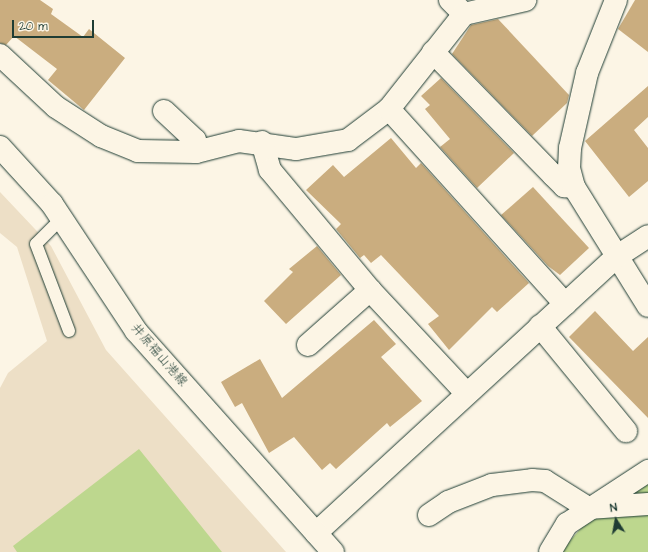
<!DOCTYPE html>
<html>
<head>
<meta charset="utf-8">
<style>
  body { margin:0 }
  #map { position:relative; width:648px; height:552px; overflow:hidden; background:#fcf5e5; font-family:"Architects Daughter","Klee One",sans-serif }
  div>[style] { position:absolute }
  .built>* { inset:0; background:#eddfc6 }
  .green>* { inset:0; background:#bdd78e }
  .building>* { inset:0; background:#caad7f }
  .roads { filter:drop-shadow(0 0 1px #1f3d34) drop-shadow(0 0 1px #1f3d34) }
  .lane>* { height:12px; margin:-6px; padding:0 6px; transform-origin:6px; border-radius:6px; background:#fcf5e5 }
  .street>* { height:22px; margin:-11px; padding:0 11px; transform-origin:11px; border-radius:11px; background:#fcf5e5 }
  .primary>* { height:22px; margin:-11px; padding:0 11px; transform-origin:11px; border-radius:11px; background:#fcf5e5 }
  span { translate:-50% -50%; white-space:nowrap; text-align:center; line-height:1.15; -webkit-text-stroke:4px #fcf5e5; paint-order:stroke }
  .street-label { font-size:13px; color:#1f3d34 }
  .north { position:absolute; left:596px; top:500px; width:40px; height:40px; -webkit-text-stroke:3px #fcf5e5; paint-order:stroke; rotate:349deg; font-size:11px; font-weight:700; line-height:16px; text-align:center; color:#1f3d34 }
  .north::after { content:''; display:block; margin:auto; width:14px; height:18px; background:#1f3d34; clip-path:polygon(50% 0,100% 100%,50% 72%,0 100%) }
  .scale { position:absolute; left:12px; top:20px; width:82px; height:18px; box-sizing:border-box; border:2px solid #1f3d34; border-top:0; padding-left:5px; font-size:12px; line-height:14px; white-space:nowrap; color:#1f3d34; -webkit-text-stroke:3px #fcf5e5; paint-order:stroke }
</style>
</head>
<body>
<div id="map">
  <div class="built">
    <div style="clip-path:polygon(0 192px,51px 246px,106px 350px,286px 552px,0 552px,0 388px,8px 373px,47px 341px,17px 247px,0 233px)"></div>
  </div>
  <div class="green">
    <div style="clip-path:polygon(139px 449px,222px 552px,17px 552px,13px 546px)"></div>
    <div style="clip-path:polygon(648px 484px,648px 552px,560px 552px,582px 527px)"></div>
  </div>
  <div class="building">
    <div style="clip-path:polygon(0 0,40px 0,53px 9px,51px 14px,83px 37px,89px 29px,125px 58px,84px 110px,48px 80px,57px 69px,14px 36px,6px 45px,0 43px)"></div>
    <div style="clip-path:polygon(635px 0,648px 0,648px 52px,618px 29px)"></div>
    <div style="clip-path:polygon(498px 19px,569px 95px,567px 103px,532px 136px,452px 54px,471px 25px)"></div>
    <div style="clip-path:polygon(441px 78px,514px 153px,477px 188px,440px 147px,450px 139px,425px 109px,430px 105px,421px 96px)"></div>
    <div style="clip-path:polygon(648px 86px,648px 117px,634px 130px,648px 148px,648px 181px,629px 197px,585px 141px)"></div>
    <div style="clip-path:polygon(391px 138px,416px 168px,421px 163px,529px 283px,497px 312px,492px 307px,449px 350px,428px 324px,439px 316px,381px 255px,371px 263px,364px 255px,360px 258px,336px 229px,341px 224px,306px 190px,333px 165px,344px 177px)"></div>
    <div style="clip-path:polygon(533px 187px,589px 248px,560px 275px,548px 266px,501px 215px)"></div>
    <div style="clip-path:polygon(317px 246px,341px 275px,286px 324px,264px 301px,293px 272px,289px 269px)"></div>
    <div style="clip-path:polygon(595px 311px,633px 351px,648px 337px,648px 418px,569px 337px)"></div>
    <div style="clip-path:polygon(374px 320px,396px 344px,381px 357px,422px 401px,390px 427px,387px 423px,336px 469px,330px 463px,322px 470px,294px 437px,269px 453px,242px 403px,235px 407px,221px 382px,260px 359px,282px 398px)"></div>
  </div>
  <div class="roads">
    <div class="lane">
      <div style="left:61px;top:219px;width:35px;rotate:135deg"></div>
      <div style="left:36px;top:244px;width:93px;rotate:69.2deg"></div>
    </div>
    <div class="street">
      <div style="left:450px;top:0;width:20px;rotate:45deg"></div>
      <div style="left:433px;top:52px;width:172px;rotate:45.7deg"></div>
      <div style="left:553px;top:175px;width:16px;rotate:45deg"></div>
      <div style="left:564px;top:186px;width:10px;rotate:6deg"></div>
      <div style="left:574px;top:187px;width:140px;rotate:58.1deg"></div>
      <div style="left:0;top:55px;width:76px;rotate:42.9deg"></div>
      <div style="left:56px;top:107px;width:54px;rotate:32.8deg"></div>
      <div style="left:101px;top:136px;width:40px;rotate:22deg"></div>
      <div style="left:138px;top:151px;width:58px;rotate:1deg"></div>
      <div style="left:196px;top:152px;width:44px;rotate:-14.3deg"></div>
      <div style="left:239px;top:141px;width:58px;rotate:8deg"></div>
      <div style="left:296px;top:149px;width:53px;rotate:-9.8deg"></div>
      <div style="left:348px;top:140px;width:51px;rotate:-37.1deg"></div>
      <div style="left:389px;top:109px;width:121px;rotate:-51.7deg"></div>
      <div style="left:464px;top:14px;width:63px;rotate:-12.9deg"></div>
      <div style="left:389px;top:109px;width:263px;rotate:47.9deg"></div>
      <div style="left:164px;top:111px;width:42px;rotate:43.1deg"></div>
      <div style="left:195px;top:140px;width:12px;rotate:85deg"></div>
      <div style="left:262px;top:142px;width:29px;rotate:74deg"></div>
      <div style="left:270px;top:170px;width:156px;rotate:50.2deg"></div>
      <div style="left:370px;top:290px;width:141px;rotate:47deg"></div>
      <div style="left:574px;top:187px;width:20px;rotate:-105deg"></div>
      <div style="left:569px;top:168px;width:20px;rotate:-87deg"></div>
      <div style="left:570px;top:148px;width:77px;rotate:-77.2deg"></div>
      <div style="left:587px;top:73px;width:79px;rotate:-68.3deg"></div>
      <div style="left:540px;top:326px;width:136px;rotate:50.7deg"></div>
      <div style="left:308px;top:345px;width:83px;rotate:-41.6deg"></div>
      <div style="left:429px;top:515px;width:23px;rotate:-34deg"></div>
      <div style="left:448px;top:502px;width:47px;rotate:-21.1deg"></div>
      <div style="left:492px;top:485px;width:40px;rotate:-7.1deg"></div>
      <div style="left:532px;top:480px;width:13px;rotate:4deg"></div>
      <div style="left:545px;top:481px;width:51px;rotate:32.1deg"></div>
      <div style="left:588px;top:508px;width:60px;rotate:-3.8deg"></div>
      <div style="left:316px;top:533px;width:408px;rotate:-42.6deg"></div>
      <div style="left:616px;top:257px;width:38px;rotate:-33deg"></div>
      <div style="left:550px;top:552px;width:33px;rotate:-59deg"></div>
      <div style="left:567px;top:524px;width:97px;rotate:-33.2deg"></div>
    </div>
    <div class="primary">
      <div style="left:0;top:147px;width:77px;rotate:47.6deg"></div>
      <div style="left:52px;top:204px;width:152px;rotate:56.5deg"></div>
      <div style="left:136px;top:331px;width:296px;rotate:48.3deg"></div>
    </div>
  </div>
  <div class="street-label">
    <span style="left:159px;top:355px;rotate:49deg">井原福山港線</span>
  </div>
  <div class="north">N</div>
  <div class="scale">20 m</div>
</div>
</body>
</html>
